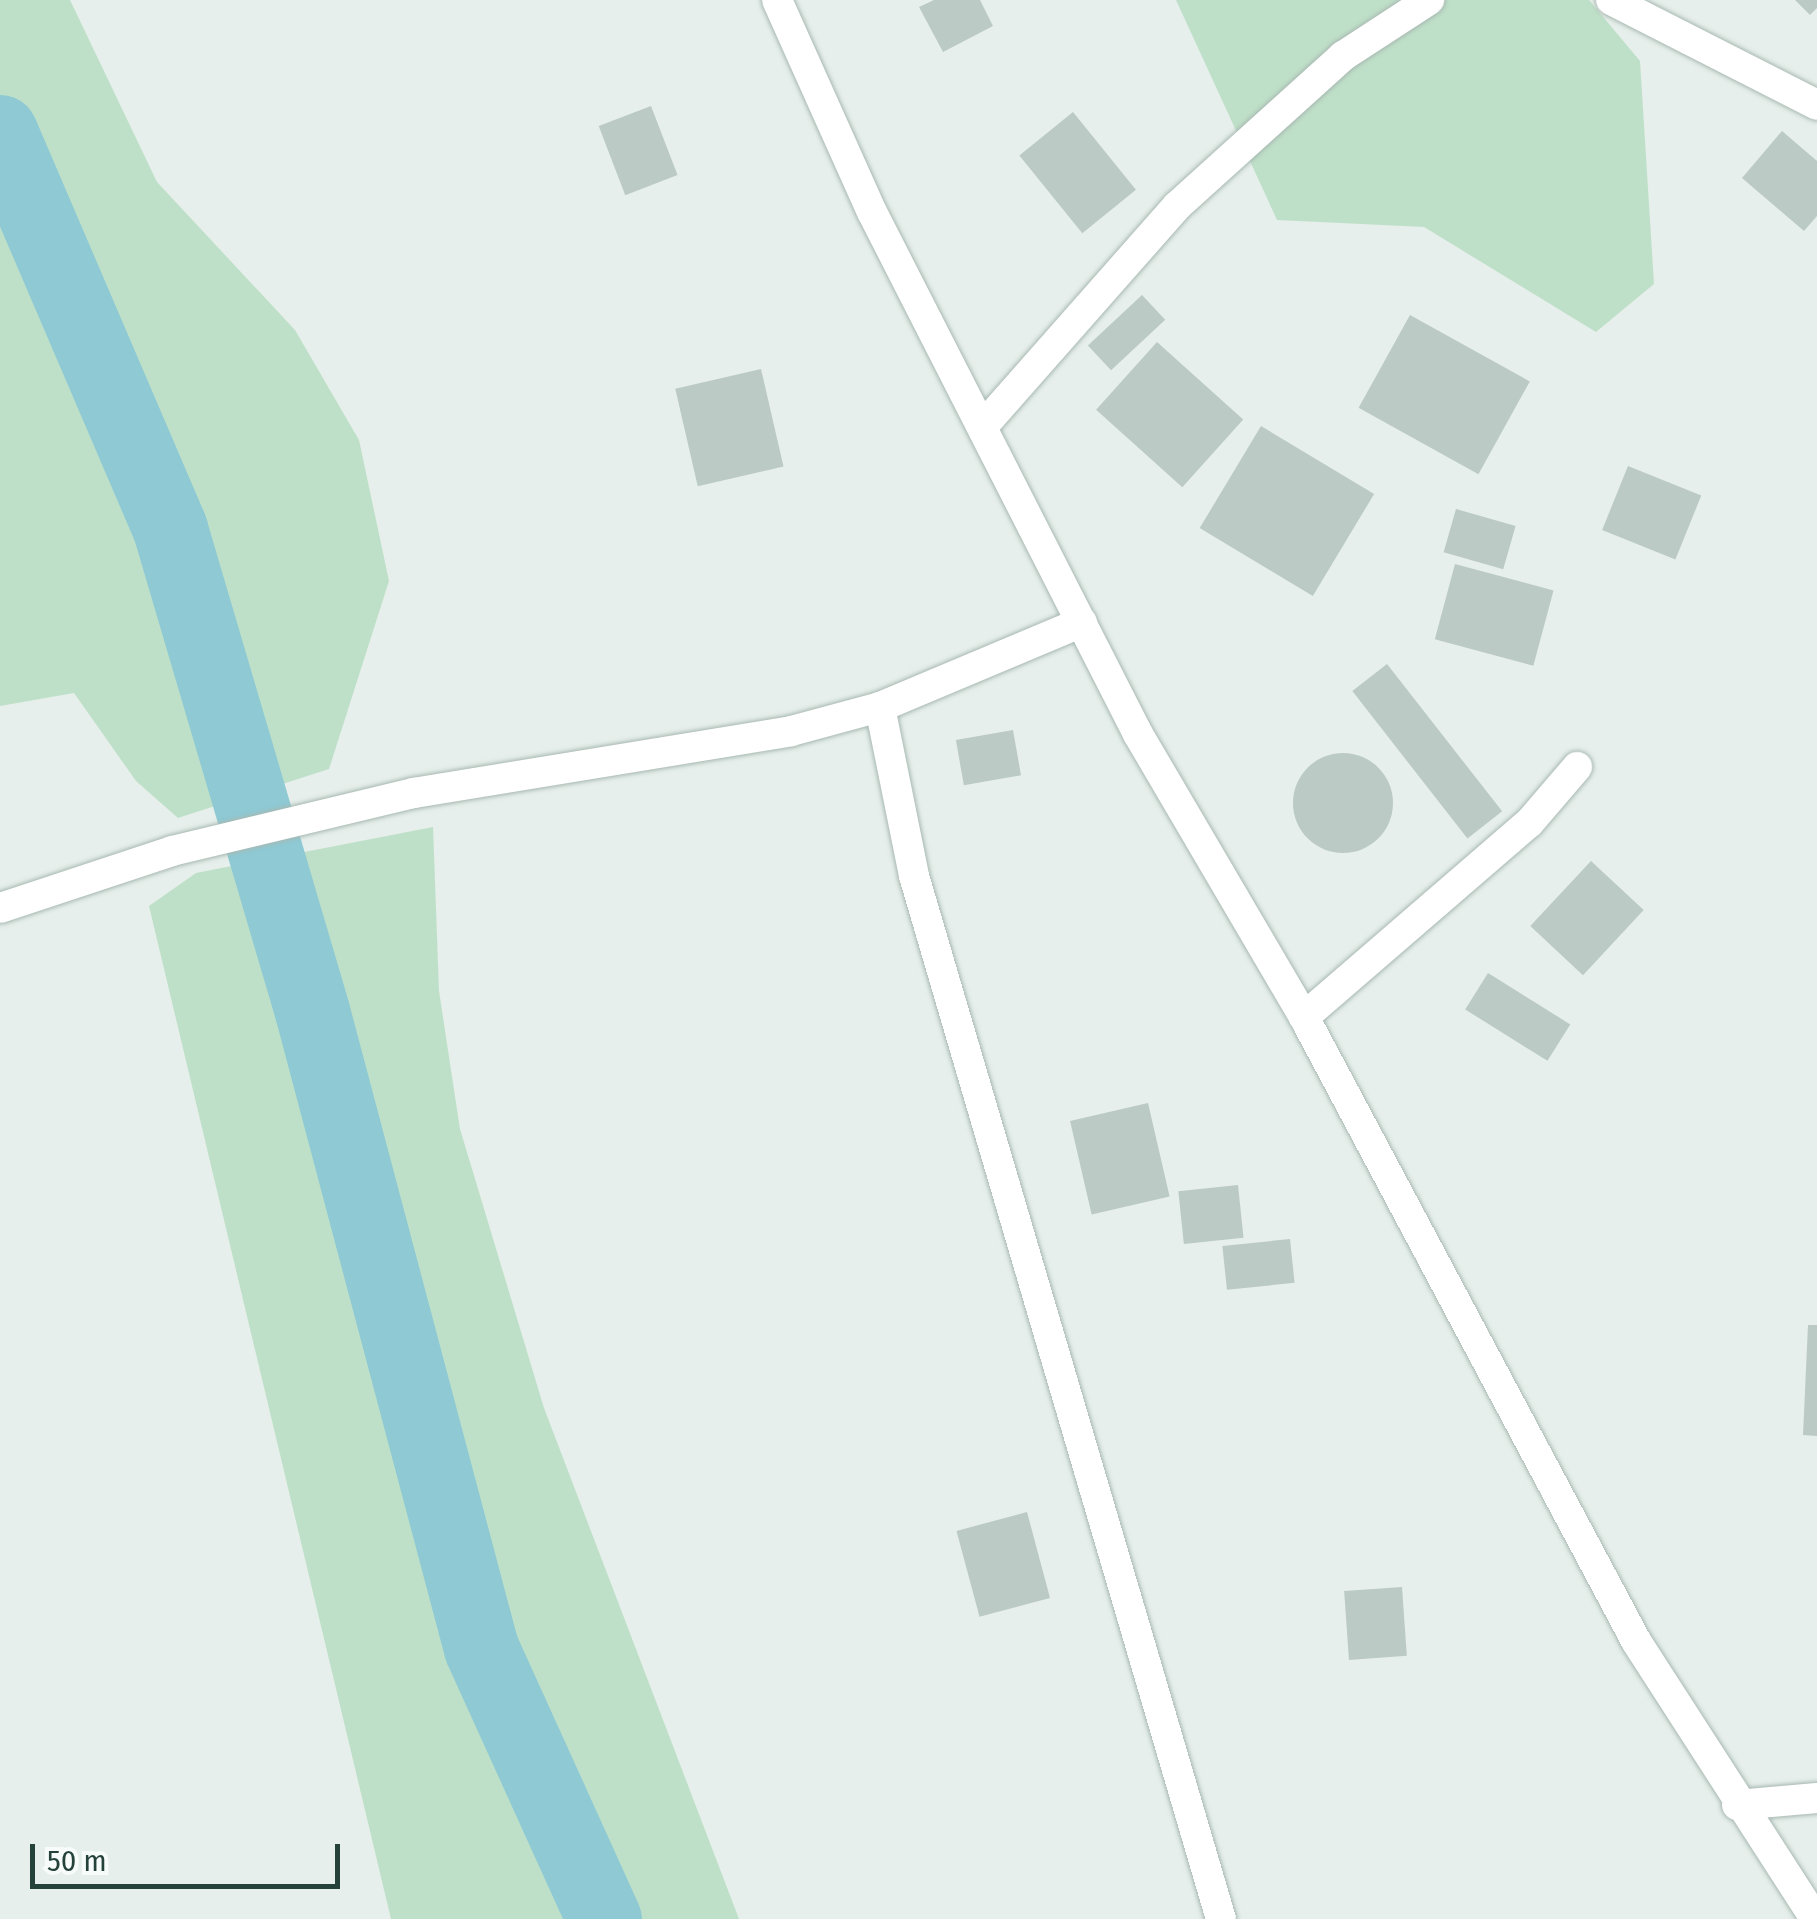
<!DOCTYPE html>
<html>
<head>
<meta charset="utf-8">
<style>
  body { margin:0 }
  #map { position:relative; width:1817px; height:1919px; overflow:hidden; background:#e6efeb; font-family:"Fira Sans Condensed",sans-serif }
  div>[style] { position:absolute }
  .green>* { inset:0; background:#bfe0c8 }
  .river>* { height:75px; margin:-37.5px; padding:0 37.5px; transform-origin:37.5px; border-radius:37.5px; background:#8ec9d4 }
  .building>* { inset:0; background:#bbcac4; transform-origin:0 0 }
  .round { border-radius:50% }
  .roads { filter:drop-shadow(0 0 2px #a8b8b2) drop-shadow(0 0 2px #a8b8b2) }
  .minor>* { height:30px; margin:-15px; padding:0 15px; transform-origin:15px; border-radius:15px; background:#fff }
  span { translate:-50% -50%; white-space:nowrap; text-align:center; line-height:1.15; -webkit-text-stroke:8px #f7fbf9; paint-order:stroke }
  .scale { position:absolute; left:30px; top:1844px; width:310px; height:45px; box-sizing:border-box; border:5px solid #24423a; border-top:0; padding-left:12px; font-size:30px; line-height:35px; white-space:nowrap; color:#24423a; -webkit-text-stroke:8px #f7fbf9; paint-order:stroke }
</style>
</head>
<body>
<div id="map">
  <div class="green">
    <div style="clip-path:polygon(0 0,70px 0,157px 182px,295px 330px,359px 440px,389px 581px,329px 769px,178px 818px,136px 781px,74px 693px,0 706px)"></div>
    <div style="clip-path:polygon(1176px 0,1589px 0,1640px 61px,1654px 284px,1596px 332px,1424px 227px,1277px 220px)"></div>
    <div style="clip-path:polygon(433px 827px,439px 991px,460px 1129px,544px 1408px,739px 1919px,391px 1919px,149px 906px,196px 873px)"></div>
  </div>
  <div class="river">
    <div style="left:0;top:132px;width:432px;rotate:66.8deg"></div>
    <div style="left:170px;top:529px;width:502px;rotate:73.58deg"></div>
    <div style="left:312px;top:1011px;width:659px;rotate:75.14deg"></div>
    <div style="left:481px;top:1648px;width:298px;rotate:65.6deg"></div>
  </div>
  <div class="building">
    <div style="clip-path:polygon(934px 0,980px 0,993px 26px,943px 52px,919px 7px)"></div>
    <div style="clip-path:polygon(1795px 0,1817px 0,1817px 8px,1810px 15px)"></div>
    <div style="left:651px;top:106px;width:74px;height:56px;rotate:69deg"></div>
    <div style="left:1073px;top:112px;width:100px;height:69px;rotate:51deg"></div>
    <div style="clip-path:polygon(1782px 131px,1817px 161px,1817px 216px,1804px 231px,1742px 178px)"></div>
    <div style="left:1142px;top:295px;width:34px;height:74px;rotate:47deg"></div>
    <div style="left:1410px;top:315px;width:137px;height:106px;rotate:29deg"></div>
    <div style="left:1157px;top:342px;width:116px;height:91px;rotate:42deg"></div>
    <div style="left:761px;top:369px;width:100px;height:88px;rotate:77deg"></div>
    <div style="left:1261px;top:426px;width:132px;height:119px;rotate:31deg"></div>
    <div style="left:1628px;top:466px;width:79px;height:69px;rotate:22deg"></div>
    <div style="left:1456px;top:509px;width:62px;height:45px;rotate:16deg"></div>
    <div style="left:1455px;top:564px;width:102px;height:78px;rotate:15deg"></div>
    <div style="left:1387px;top:664px;width:187px;height:44px;rotate:52deg"></div>
    <div style="left:1013px;top:730px;width:46px;height:58px;rotate:80deg"></div>
    <div class="round" style="left:1293px;top:753px;width:100px;height:100px"></div>
    <div style="left:1591px;top:861px;width:72px;height:89px;rotate:43deg"></div>
    <div style="left:1488px;top:973px;width:97px;height:43px;rotate:32deg"></div>
    <div style="left:1148px;top:1103px;width:96px;height:80px;rotate:77deg"></div>
    <div style="left:1238px;top:1185px;width:53px;height:60px;rotate:84deg"></div>
    <div style="left:1290px;top:1239px;width:44px;height:68px;rotate:84deg"></div>
    <div style="clip-path:polygon(1808px 1325px,1817px 1325px,1817px 1436px,1803px 1435px)"></div>
    <div style="left:1027px;top:1512px;width:89px;height:73px;rotate:75deg"></div>
    <div style="left:1402px;top:1587px;width:69px;height:58px;rotate:86deg"></div>
  </div>
  <div class="roads">
    <div class="minor">
      <div style="left:777px;top:0;width:232px;rotate:65.9deg"></div>
      <div style="left:872px;top:212px;width:586px;rotate:63deg"></div>
      <div style="left:1138px;top:734px;width:328px;rotate:59.6deg"></div>
      <div style="left:1304px;top:1017px;width:707px;rotate:61.98deg"></div>
      <div style="left:1636px;top:1641px;width:331px;rotate:57.2deg"></div>
      <div style="left:1611px;top:0;width:231px;rotate:27deg"></div>
      <div style="left:984px;top:425px;width:292px;rotate:-48.6deg"></div>
      <div style="left:1177px;top:206px;width:224px;rotate:-42.1deg"></div>
      <div style="left:1343px;top:56px;width:103px;rotate:-33.1deg"></div>
      <div style="left:880px;top:707px;width:172px;rotate:78.6deg"></div>
      <div style="left:914px;top:876px;width:1087px;rotate:73.6deg"></div>
      <div style="left:0;top:908px;width:181px;rotate:-18.3deg"></div>
      <div style="left:172px;top:851px;width:249px;rotate:-13.5deg"></div>
      <div style="left:414px;top:793px;width:382px;rotate:-9.3deg"></div>
      <div style="left:791px;top:731px;width:92px;rotate:-15.1deg"></div>
      <div style="left:880px;top:707px;width:219px;rotate:-22.8deg"></div>
      <div style="left:1304px;top:1017px;width:297px;rotate:-40.8deg"></div>
      <div style="left:1529px;top:823px;width:74px;rotate:-49.4deg"></div>
      <div style="left:1737px;top:1805px;width:80px;rotate:-5deg"></div>
    </div>
  </div>
  <div class="scale">50 m</div>
</div>
</body>
</html>
